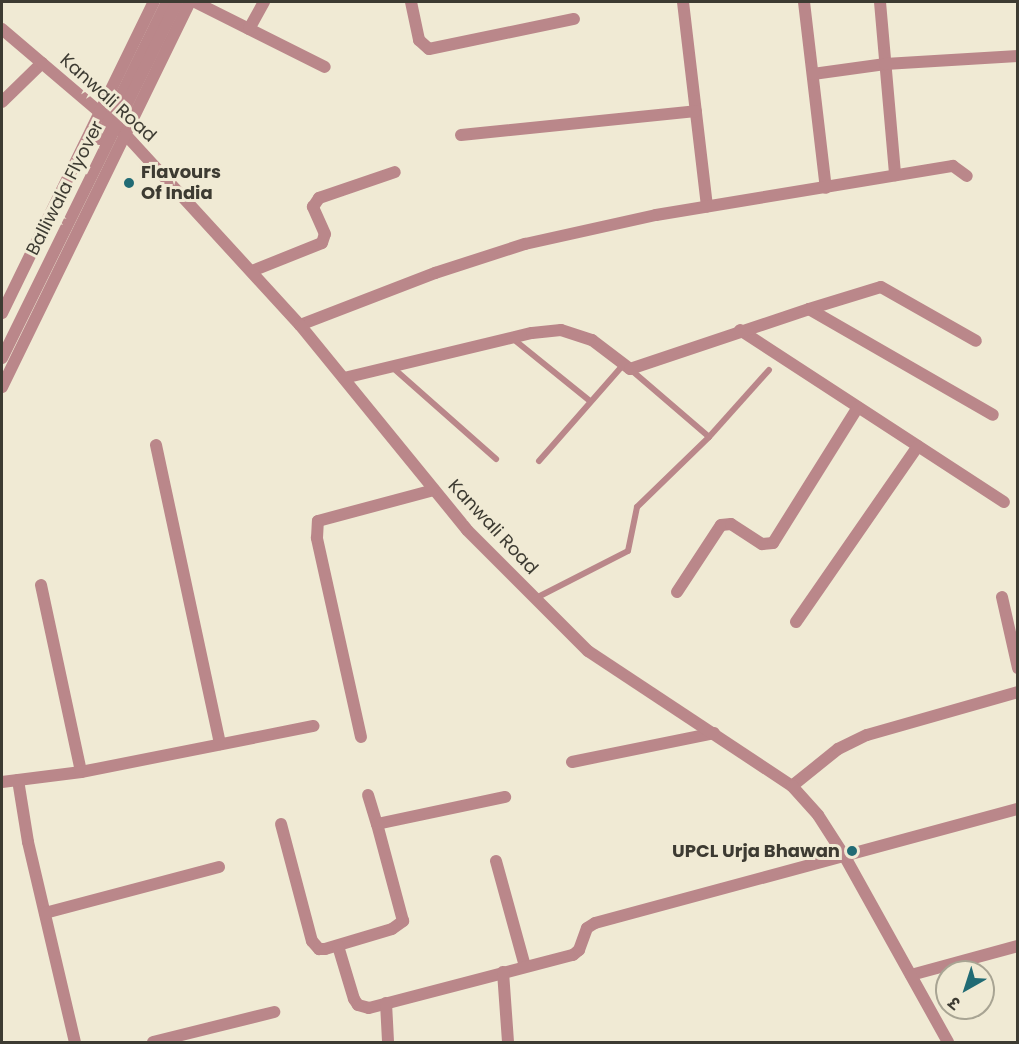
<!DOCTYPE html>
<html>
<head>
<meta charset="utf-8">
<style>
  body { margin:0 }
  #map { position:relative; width:1019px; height:1044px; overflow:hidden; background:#f0ead4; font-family:Poppins,"Noto Sans Devanagari",sans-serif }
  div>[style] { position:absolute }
  .service>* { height:6px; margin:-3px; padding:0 3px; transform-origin:3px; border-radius:3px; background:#ba878a }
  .minor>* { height:12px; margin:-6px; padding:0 6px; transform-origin:6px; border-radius:6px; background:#ba878a }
  .tertiary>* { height:12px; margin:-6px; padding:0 6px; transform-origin:6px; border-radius:6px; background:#ba878a }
  .tertiary-bridge>* { height:12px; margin:-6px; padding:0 6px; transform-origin:6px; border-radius:6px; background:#ba878a }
  .dots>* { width:16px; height:16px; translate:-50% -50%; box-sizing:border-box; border:3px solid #f0ead4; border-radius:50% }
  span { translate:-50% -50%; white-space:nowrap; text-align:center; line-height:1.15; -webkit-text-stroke:6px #f0ead4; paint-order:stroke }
  .street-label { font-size:18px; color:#3d3b32 }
  .poi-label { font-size:18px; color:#3d3b32; font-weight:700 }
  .left { translate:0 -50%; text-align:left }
  .right { translate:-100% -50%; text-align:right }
  .frame { position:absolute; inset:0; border:3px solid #3d3b32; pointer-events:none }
  .north { position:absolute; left:935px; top:960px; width:60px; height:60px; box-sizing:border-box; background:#f0ead4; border:2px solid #a8a493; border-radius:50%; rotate:219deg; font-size:16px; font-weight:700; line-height:24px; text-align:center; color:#3d3b32 }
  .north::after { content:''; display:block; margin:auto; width:21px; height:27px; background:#216b74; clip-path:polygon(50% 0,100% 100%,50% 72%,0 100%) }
</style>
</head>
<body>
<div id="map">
  <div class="service">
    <div style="left:512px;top:338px;width:100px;rotate:38.9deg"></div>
    <div style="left:392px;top:367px;width:139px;rotate:41.5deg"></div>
    <div style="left:630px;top:369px;width:104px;rotate:40.7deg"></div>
    <div style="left:709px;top:437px;width:90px;rotate:-48.2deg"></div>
    <div style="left:539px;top:461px;width:129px;rotate:-48.8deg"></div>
    <div style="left:536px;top:598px;width:103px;rotate:-27.1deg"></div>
    <div style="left:628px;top:551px;width:45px;rotate:-78.4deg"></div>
    <div style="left:637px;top:507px;width:100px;rotate:-44.2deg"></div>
  </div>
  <div class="minor">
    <div style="left:195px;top:2px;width:145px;rotate:26.6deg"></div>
    <div style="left:411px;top:2px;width:39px;rotate:78deg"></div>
    <div style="left:419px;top:40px;width:13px;rotate:42deg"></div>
    <div style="left:429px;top:49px;width:148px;rotate:-11.7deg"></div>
    <div style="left:683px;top:2px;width:206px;rotate:83.3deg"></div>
    <div style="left:804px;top:2px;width:187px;rotate:83.3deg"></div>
    <div style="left:880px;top:2px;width:174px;rotate:85deg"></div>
    <div style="left:249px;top:29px;width:31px;rotate:-61deg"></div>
    <div style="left:813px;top:74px;width:73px;rotate:-7.9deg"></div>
    <div style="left:885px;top:64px;width:133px;rotate:-3.4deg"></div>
    <div style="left:2px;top:102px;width:56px;rotate:-44.3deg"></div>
    <div style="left:461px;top:135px;width:236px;rotate:-5.8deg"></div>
    <div style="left:252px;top:271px;width:75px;rotate:-21.8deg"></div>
    <div style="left:322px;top:243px;width:9px;rotate:-72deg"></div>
    <div style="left:325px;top:234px;width:30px;rotate:-114deg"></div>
    <div style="left:313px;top:207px;width:11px;rotate:-56deg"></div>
    <div style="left:319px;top:198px;width:80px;rotate:-18.9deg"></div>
    <div style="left:809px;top:309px;width:75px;rotate:-17deg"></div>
    <div style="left:881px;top:287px;width:109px;rotate:29.6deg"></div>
    <div style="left:300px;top:325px;width:145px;rotate:-21.1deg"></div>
    <div style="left:435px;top:273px;width:95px;rotate:-17.9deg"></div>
    <div style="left:525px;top:244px;width:134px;rotate:-12.5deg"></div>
    <div style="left:656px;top:215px;width:301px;rotate:-9.4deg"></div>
    <div style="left:953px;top:166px;width:17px;rotate:36deg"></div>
    <div style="left:740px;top:330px;width:315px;rotate:33.1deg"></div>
    <div style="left:344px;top:378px;width:193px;rotate:-13.5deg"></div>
    <div style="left:532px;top:333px;width:29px;rotate:-6deg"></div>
    <div style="left:561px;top:330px;width:33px;rotate:18deg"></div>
    <div style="left:592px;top:340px;width:48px;rotate:37.3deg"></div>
    <div style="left:630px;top:369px;width:189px;rotate:-18.5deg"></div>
    <div style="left:809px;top:309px;width:212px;rotate:29.9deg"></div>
    <div style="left:156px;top:445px;width:306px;rotate:77.9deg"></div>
    <div style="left:41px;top:585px;width:191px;rotate:77.9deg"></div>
    <div style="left:677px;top:592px;width:80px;rotate:-56.7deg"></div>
    <div style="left:721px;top:525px;width:10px;rotate:-6deg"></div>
    <div style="left:731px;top:524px;width:37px;rotate:33deg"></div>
    <div style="left:762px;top:544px;width:11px;rotate:-5deg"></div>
    <div style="left:773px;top:543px;width:160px;rotate:-58deg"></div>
    <div style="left:1002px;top:597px;width:73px;rotate:77.3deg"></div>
    <div style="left:796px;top:622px;width:214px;rotate:-55.3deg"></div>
    <div style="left:361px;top:737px;width:204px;rotate:-102.5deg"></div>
    <div style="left:317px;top:538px;width:17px;rotate:-87deg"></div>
    <div style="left:318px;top:521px;width:120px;rotate:-15deg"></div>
    <div style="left:572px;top:762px;width:145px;rotate:-11.5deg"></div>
    <div style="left:18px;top:780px;width:63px;rotate:80.8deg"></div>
    <div style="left:28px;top:842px;width:205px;rotate:76.8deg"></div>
    <div style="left:2px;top:782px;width:80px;rotate:-7.2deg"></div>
    <div style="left:81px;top:772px;width:237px;rotate:-11.2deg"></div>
    <div style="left:792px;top:786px;width:59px;rotate:-38.8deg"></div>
    <div style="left:838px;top:749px;width:32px;rotate:-26deg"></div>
    <div style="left:867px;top:735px;width:157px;rotate:-15.9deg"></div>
    <div style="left:368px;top:795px;width:30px;rotate:73deg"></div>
    <div style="left:281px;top:824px;width:121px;rotate:75.2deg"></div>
    <div style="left:312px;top:941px;width:11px;rotate:49deg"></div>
    <div style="left:319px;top:949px;width:6px"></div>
    <div style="left:325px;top:949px;width:70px;rotate:-16.6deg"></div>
    <div style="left:392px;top:929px;width:14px;rotate:-36deg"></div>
    <div style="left:403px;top:921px;width:100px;rotate:-105deg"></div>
    <div style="left:377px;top:824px;width:131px;rotate:-11.9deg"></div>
    <div style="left:496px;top:861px;width:109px;rotate:74.6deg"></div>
    <div style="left:45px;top:913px;width:180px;rotate:-14.8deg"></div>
    <div style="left:338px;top:946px;width:55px;rotate:73.2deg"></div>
    <div style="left:354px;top:999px;width:7px;rotate:56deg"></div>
    <div style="left:358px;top:1005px;width:11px;rotate:15deg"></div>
    <div style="left:369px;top:1008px;width:211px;rotate:-14.6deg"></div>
    <div style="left:573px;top:955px;width:8px;rotate:-40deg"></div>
    <div style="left:579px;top:950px;width:23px;rotate:-70deg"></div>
    <div style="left:587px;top:928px;width:9px;rotate:-32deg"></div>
    <div style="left:595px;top:923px;width:438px;rotate:-15.1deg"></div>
    <div style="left:503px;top:972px;width:70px;rotate:85.9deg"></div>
    <div style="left:911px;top:975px;width:111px;rotate:-15.2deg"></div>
    <div style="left:386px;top:1003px;width:39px;rotate:87deg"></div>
    <div style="left:153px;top:1042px;width:125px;rotate:-13.9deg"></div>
  </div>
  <div class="tertiary">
    <div style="left:2px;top:29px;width:160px;rotate:40.4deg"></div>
    <div style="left:124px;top:133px;width:260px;rotate:47.5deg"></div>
    <div style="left:300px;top:325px;width:264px;rotate:50.8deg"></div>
    <div style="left:467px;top:530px;width:171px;rotate:45deg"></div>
    <div style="left:588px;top:651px;width:245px;rotate:33.5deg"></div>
    <div style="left:792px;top:786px;width:39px;rotate:48deg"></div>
    <div style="left:818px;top:815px;width:50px;rotate:57.3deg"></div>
    <div style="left:845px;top:857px;width:212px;rotate:60.9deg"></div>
    <div style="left:115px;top:108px;width:118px;rotate:-63.9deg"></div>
    <div style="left:2px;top:313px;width:346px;rotate:-64deg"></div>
    <div style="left:2px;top:387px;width:428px;rotate:-64deg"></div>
  </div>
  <div class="tertiary-bridge">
    <div style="left:100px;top:139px;width:34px;rotate:-64deg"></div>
    <div style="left:2px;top:358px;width:397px;rotate:-63.8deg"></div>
  </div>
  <div class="dots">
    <div style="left:129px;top:183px;background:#216b74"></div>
    <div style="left:852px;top:851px;background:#216b74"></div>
  </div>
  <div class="street-label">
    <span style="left:108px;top:98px;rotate:42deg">Kanwali Road</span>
    <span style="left:65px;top:188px;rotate:-63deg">Balliwala Flyover</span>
    <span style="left:493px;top:527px;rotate:47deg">Kanwali Road</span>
  </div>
  <div class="poi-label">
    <span class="left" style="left:141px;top:183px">Flavours<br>Of India</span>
    <span class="right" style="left:840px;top:851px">UPCL Urja Bhawan</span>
  </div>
  <div class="frame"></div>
  <div class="north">उ</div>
</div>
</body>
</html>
